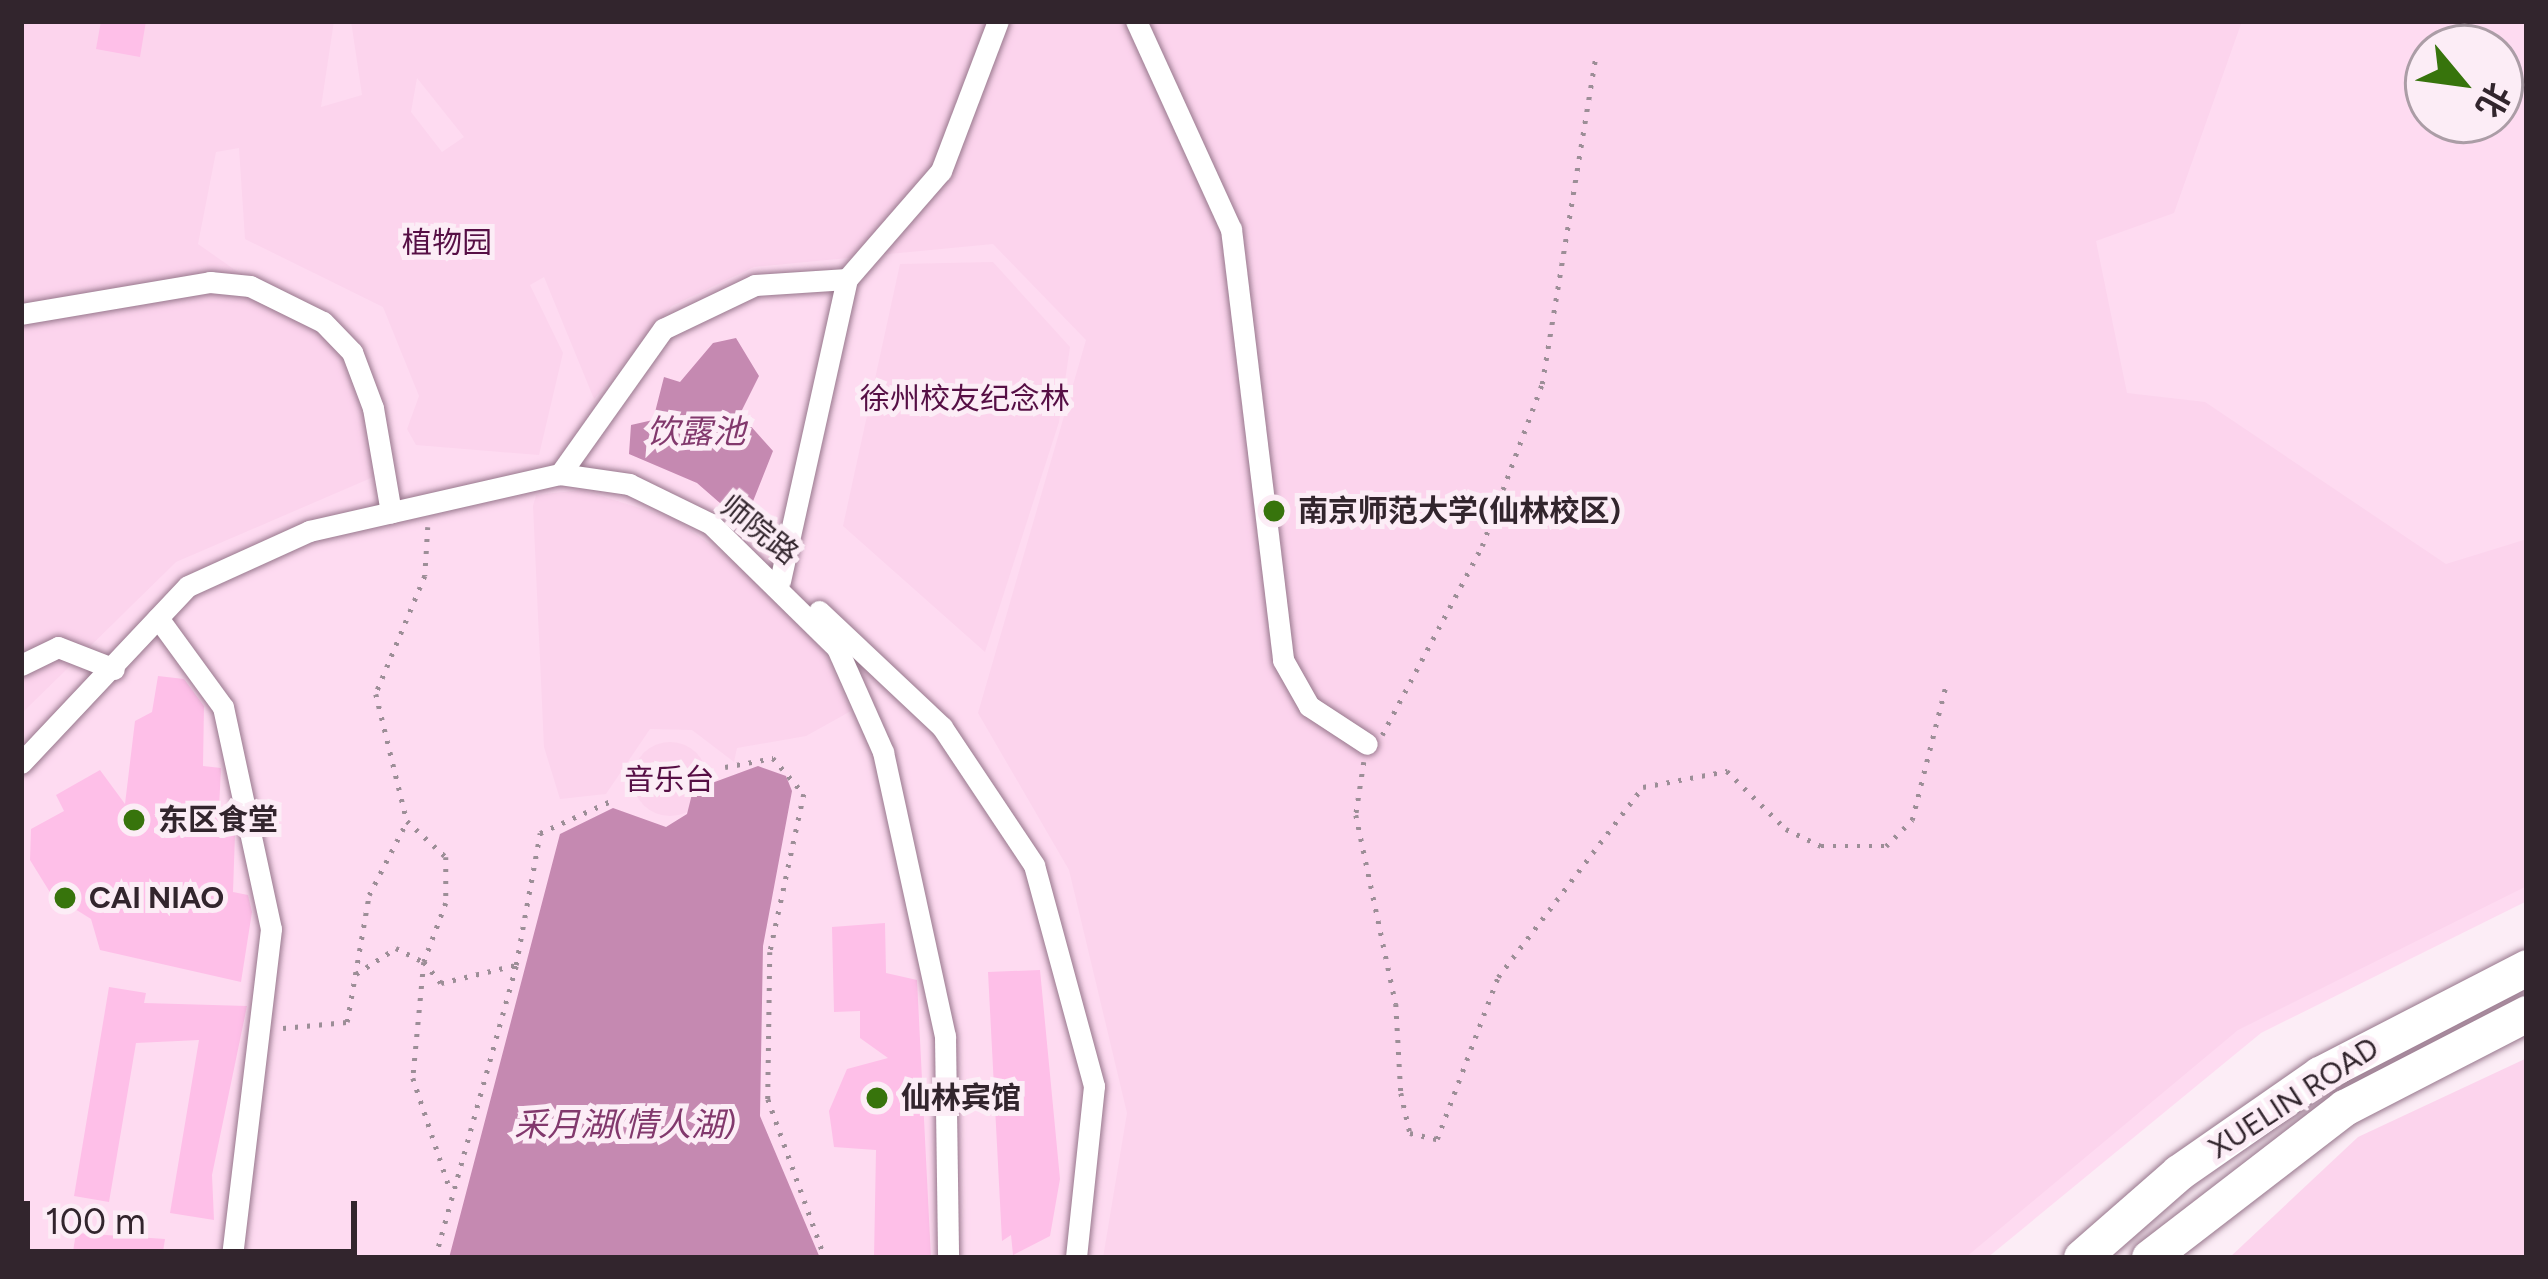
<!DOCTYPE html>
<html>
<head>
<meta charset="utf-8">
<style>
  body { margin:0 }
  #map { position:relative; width:2548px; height:1279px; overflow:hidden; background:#fcedf6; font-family:Figtree,"Noto Sans SC",sans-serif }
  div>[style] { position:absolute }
  .built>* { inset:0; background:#fedbf1 }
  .green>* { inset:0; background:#fcd4ed }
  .round { border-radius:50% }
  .water>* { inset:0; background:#c589b1 }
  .building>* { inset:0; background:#febfe8 }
  .path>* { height:4.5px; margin-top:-2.25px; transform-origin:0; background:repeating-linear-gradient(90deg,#9c8e97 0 3px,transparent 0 12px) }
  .roads { filter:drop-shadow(0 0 3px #97778c) drop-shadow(0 0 3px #97778c) }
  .street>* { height:21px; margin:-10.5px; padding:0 10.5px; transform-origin:10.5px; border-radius:10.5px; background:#fff }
  .primary>* { height:36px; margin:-18px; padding:0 18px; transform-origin:18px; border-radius:18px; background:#fff }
  .dots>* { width:33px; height:33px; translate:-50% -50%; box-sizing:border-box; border:6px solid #fcedf6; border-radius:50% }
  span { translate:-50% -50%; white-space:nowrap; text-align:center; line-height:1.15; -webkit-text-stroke:10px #fcedf6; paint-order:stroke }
  .park-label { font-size:30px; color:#560f45 }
  .poi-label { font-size:30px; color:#32252d; font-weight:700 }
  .left { translate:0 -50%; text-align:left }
  .street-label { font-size:30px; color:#32252d }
  .water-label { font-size:33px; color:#82396d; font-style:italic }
  .frame { position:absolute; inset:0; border:24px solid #32252d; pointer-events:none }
  .north { position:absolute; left:2404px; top:24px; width:120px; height:120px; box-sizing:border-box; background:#fcedf6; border:3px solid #ab9da6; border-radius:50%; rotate:119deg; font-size:33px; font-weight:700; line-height:48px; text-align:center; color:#32252d }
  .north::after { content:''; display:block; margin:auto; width:42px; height:54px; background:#37740c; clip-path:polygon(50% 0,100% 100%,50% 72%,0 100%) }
  .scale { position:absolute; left:24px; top:1201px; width:333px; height:54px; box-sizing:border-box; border:6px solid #32252d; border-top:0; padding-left:15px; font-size:36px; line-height:42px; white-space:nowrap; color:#32252d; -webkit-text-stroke:9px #fcedf6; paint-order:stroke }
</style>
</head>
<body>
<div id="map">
  <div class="built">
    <div style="clip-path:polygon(evenodd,21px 21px,2527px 21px,2527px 901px,2261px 1033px,1987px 1258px,21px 1258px,21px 21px,2428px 48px,2500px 48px,2500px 120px,2428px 120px,2428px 48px)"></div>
  </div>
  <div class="green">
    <div style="clip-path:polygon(evenodd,21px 21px,334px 21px,321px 107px,362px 95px,351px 21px,2242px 21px,2174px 213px,2096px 241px,2127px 393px,2205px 402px,2446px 564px,2527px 539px,2527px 886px,2238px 1030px,1965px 1258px,1103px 1258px,1127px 1113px,1069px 870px,978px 713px,1086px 340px,993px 244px,754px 267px,672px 306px,594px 399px,544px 277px,530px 285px,563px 353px,539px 455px,416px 445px,407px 429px,419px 396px,383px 307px,245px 239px,239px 148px,216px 152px,198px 244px,335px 340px,385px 472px,176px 562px,21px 714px,21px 21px,417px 78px,464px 137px,442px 152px,411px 112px,417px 78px)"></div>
    <div style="clip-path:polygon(993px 262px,1070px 347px,1059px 422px,985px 652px,843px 526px,900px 264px)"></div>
    <div style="clip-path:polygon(582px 490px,675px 519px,737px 564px,824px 652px,851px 711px,806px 736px,737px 748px,734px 762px,692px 730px,650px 729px,606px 794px,560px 799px,544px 747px,533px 506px,536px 495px)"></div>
    <div class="round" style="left:633px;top:742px;width:74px;height:74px"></div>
    <div style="clip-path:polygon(2527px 1058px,2527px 1258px,2229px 1258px,2358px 1137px)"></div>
  </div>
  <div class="water">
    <div style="clip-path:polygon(736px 338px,759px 376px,740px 414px,773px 451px,744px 524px,697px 483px,629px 454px,631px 425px,653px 420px,664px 377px,680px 382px,713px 343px)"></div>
    <div style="clip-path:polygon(758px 766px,786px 776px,792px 791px,763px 946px,760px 1116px,820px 1258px,449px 1258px,560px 834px,613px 808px,666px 827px,687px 814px,693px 790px)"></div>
  </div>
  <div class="building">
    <div style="clip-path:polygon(101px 21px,146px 21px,140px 57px,96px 49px)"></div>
    <div style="clip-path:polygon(158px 676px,184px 679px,204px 706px,203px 766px,221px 768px,218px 829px,235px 834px,233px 892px,248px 895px,252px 912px,241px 982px,100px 950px,91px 919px,51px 894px,30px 860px,31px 829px,64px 811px,56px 795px,100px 770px,125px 804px,135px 721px,152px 712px)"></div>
    <div style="clip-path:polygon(885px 923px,886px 973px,917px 980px,931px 1258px,874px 1258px,876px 1150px,834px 1147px,829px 1111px,847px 1069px,888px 1058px,860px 1038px,860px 1011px,834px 1012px,832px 927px)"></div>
    <div style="clip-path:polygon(1040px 970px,1060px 1179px,1050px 1236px,1013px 1255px,1011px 1235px,1002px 1241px,988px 972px)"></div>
    <div style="clip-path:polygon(109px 987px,146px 993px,144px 1003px,247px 1006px,212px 1175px,214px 1220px,170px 1213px,199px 1040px,136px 1043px,109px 1202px,74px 1196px)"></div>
    <div style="clip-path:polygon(76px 1233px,165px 1239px,162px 1258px,72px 1258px)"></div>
  </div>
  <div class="path">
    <div style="left:428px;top:527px;width:49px;rotate:93.5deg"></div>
    <div style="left:425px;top:576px;width:128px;rotate:112.6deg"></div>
    <div style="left:376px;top:694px;width:131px;rotate:76.3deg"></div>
    <div style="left:407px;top:821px;width:53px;rotate:42.7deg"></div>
    <div style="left:446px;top:857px;width:46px;rotate:90deg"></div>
    <div style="left:446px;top:903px;width:63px;rotate:110.4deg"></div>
    <div style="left:424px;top:962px;width:27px;rotate:51deg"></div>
    <div style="left:441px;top:983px;width:77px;rotate:-13.5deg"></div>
    <div style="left:516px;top:965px;width:134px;rotate:-79.7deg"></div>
    <div style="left:540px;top:833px;width:78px;rotate:-24.3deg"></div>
    <div style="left:1382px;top:735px;width:214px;rotate:-62.1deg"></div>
    <div style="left:1482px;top:546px;width:173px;rotate:-69.7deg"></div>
    <div style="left:1542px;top:384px;width:332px;rotate:-80.7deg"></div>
    <div style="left:1364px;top:762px;width:54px;rotate:98.6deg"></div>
    <div style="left:1356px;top:815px;width:193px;rotate:78.1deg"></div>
    <div style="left:1396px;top:1004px;width:89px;rotate:86.8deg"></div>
    <div style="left:1401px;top:1093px;width:41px;rotate:77.3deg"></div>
    <div style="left:1410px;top:1133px;width:28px;rotate:13deg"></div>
    <div style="left:1437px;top:1139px;width:173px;rotate:-69.4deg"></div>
    <div style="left:1498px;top:977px;width:239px;rotate:-52.7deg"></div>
    <div style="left:1643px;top:787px;width:86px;rotate:-10.8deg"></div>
    <div style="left:1727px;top:771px;width:83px;rotate:44.5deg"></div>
    <div style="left:1786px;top:829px;width:39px;rotate:26deg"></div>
    <div style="left:1821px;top:846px;width:65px"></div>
    <div style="left:1886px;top:846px;width:37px;rotate:-45deg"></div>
    <div style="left:1912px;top:820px;width:143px;rotate:-75.9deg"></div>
    <div style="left:725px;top:767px;width:49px;rotate:-10.6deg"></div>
    <div style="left:773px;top:758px;width:48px;rotate:49.3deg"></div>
    <div style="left:804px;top:794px;width:162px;rotate:102.1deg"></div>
    <div style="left:770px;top:952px;width:147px;rotate:90.8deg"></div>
    <div style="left:768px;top:1099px;width:169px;rotate:70.3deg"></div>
    <div style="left:356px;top:974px;width:48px;rotate:-33deg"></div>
    <div style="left:396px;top:948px;width:31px;rotate:27deg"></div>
    <div style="left:424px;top:962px;width:117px;rotate:95.4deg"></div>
    <div style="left:413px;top:1078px;width:114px;rotate:71.6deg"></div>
    <div style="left:283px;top:1028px;width:64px;rotate:-5.4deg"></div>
    <div style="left:347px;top:1022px;width:129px;rotate:-80.2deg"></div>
    <div style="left:369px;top:895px;width:83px;rotate:-62.8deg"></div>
    <div style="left:435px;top:1258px;width:304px;rotate:-74.5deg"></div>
  </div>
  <div class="roads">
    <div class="street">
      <div style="left:1136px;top:21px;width:229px;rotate:65.5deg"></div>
      <div style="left:1231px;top:229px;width:434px;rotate:83.1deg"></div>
      <div style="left:1283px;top:660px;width:53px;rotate:60.5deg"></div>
      <div style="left:1309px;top:706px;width:69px;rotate:33.2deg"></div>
      <div style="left:21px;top:314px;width:192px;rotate:-9.6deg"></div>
      <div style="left:210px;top:282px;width:40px;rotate:5.7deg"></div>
      <div style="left:250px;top:286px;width:81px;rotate:26.3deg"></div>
      <div style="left:323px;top:322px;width:42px;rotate:46deg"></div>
      <div style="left:352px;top:352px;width:60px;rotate:69.4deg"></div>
      <div style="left:373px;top:408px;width:106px;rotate:80.2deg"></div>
      <div style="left:560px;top:474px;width:178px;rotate:-54.6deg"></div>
      <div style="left:663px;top:329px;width:102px;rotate:-25.6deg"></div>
      <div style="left:755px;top:285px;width:92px;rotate:-3.7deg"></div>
      <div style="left:780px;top:581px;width:309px;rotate:-77.5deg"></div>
      <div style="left:847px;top:279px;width:143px;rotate:-49deg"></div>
      <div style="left:941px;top:171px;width:160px;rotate:-69.2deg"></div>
      <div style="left:819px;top:611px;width:169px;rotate:43.3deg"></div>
      <div style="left:942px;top:727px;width:166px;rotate:56.3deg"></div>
      <div style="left:1034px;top:865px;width:229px;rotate:74.8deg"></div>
      <div style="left:1094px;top:1086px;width:173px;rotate:96deg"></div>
      <div style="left:158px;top:618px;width:110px;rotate:53.9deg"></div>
      <div style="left:223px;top:707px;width:227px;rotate:77.8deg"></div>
      <div style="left:271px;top:929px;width:331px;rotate:96.8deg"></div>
      <div style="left:21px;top:665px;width:41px;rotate:-25.9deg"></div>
      <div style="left:58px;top:647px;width:60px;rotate:21.4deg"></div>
      <div style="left:21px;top:763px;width:243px;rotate:-46.7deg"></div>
      <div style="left:188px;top:586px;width:133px;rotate:-24.4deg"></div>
      <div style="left:309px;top:531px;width:257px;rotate:-12.8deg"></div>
      <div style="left:560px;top:474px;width:70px;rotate:8.2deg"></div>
      <div style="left:629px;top:484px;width:91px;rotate:26deg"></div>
      <div style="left:711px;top:524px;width:177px;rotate:44.5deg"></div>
      <div style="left:837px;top:648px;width:114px;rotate:66.1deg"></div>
      <div style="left:883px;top:752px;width:291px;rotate:77.7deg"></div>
      <div style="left:945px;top:1036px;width:222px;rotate:89.2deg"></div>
    </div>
    <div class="primary">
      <div style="left:2082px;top:1258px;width:129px;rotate:-41.2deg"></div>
      <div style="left:2179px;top:1173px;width:172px;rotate:-34.8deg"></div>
      <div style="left:2320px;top:1075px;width:233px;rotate:-27.3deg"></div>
      <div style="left:2150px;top:1258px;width:246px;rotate:-37.6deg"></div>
      <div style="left:2345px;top:1108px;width:205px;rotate:-27.3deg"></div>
    </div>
  </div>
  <div class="dots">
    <div style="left:1274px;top:511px;background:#37740c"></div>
    <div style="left:134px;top:820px;background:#37740c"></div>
    <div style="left:65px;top:898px;background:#37740c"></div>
    <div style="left:877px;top:1098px;background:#37740c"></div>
  </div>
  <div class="park-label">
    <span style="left:447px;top:243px">植物园</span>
    <span style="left:965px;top:399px">徐州校友纪念林</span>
    <span style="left:669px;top:780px">音乐台</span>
  </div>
  <div class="poi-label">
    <span class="left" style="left:1298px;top:511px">南京师范大学(仙林校区)</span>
    <span class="left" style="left:158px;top:820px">东区食堂</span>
    <span class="left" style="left:89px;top:898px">CAI NIAO</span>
    <span class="left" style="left:901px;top:1098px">仙林宾馆</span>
  </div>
  <div class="street-label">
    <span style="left:759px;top:530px;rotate:39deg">师院路</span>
    <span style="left:2294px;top:1098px;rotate:-33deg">XUELIN ROAD</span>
  </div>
  <div class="water-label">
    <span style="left:696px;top:432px">饮露池</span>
    <span style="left:625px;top:1125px">采月湖(情人湖)</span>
  </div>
  <div class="frame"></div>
  <div class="north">北</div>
  <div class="scale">100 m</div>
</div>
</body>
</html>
